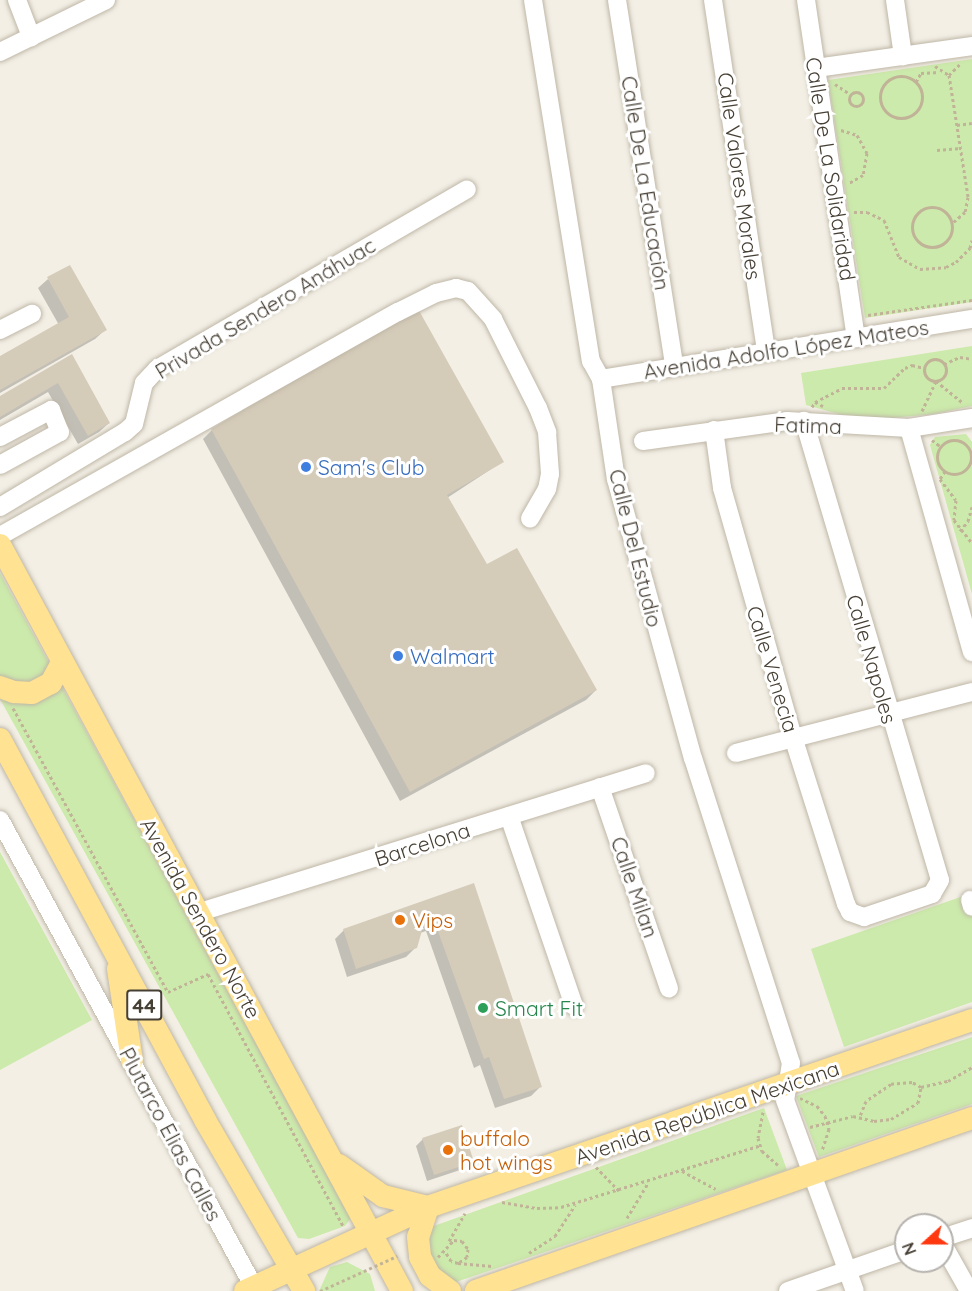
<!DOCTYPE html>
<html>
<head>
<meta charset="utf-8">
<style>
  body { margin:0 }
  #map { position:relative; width:972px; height:1291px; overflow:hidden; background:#f3efe5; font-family:Quicksand,sans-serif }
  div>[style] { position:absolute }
  .green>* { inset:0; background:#cceaab }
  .shadow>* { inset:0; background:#0003 }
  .building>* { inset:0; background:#d5cbb9; transform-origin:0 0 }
  .path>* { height:3px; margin-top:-1.5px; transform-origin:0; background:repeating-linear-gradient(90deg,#c1b397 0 3px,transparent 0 6px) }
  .path>.ring { margin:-1.5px; padding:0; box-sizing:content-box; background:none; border:3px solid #c1b397; border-radius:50% }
  .roads { filter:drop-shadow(0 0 2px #bfb7a7) drop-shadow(0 0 2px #bfb7a7) }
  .minor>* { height:18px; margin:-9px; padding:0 9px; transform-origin:9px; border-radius:9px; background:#fff }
  .major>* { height:22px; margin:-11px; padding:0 11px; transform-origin:11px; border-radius:11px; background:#ffe292 }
  .path-bridge>* { height:3px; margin-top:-1.5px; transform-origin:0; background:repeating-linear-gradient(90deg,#c1b397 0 3px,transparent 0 6px) }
  .dots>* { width:16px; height:16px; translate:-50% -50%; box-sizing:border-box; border:3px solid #fff; border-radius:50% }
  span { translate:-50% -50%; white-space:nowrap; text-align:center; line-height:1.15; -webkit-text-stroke:6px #fff; paint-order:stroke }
  .shield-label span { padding:2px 4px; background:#fff; border:2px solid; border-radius:4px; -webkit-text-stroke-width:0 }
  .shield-label { font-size:20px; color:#463f34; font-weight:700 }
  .street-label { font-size:21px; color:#463f34 }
  .shop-label { font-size:21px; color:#366cbe }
  .left { translate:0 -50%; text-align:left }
  .food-label { font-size:21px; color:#c56008 }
  .leisure-label { font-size:21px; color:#27864d }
  .north { position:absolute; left:894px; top:1213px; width:60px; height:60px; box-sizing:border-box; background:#fff; border:2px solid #b5b2ae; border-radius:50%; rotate:249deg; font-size:16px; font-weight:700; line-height:24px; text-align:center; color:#463f34 }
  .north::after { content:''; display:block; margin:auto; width:21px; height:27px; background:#ff3810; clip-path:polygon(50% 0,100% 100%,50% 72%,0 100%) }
</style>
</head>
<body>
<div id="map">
  <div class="green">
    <div style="clip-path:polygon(972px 59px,972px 302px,865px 318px,828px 80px)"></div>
    <div style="clip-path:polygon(972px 346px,972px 406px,934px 414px,880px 419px,846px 416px,806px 405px,801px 373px)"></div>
    <div style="clip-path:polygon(966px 434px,972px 442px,972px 594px,930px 445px,935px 437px)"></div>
    <div style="clip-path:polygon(0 573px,351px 1218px,345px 1226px,309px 1239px,298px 1238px,0 699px)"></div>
    <div style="clip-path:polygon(0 852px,92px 1020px,0 1070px)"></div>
    <div style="clip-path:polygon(972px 893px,972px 1002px,844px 1047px,811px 949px)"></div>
    <div style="clip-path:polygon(972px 1037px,972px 1104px,819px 1157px,796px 1096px)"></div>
    <div style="clip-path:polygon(764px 1108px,787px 1170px,450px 1284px,426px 1260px,431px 1227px)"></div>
    <div style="clip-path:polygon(347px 1262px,370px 1274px,375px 1291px,319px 1291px,330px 1267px)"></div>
  </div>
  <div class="shadow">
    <div style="clip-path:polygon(48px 279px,105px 330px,95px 339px,0 393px,0 357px,59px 325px,38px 288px)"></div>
    <div style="clip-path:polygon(71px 357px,109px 423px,99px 432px,78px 444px,48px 392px,0 420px,0 398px)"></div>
    <div style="clip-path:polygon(212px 430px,502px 462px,447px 498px,486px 566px,596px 690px,586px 700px,400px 801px,203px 439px)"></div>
    <div style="clip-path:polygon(473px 885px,540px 1087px,531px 1096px,495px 1108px,480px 1065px,474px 1068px,426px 931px,420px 933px,416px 947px,406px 957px,347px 977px,335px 939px,344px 930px)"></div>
    <div style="clip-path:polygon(423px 1139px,473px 1161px,466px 1168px,427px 1181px,416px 1146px)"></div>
  </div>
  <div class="building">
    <div style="clip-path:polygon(70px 265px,107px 330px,0 390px,0 356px,69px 317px,47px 277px)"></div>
    <div style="clip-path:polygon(417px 307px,504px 462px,447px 495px,487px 564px,517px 548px,597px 690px,410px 792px,211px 429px)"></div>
    <div style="clip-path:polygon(72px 354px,110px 423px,88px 436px,58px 383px,0 417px,0 396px)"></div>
    <div style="clip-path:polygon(474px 883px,542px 1087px,504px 1099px,489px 1057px,484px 1059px,435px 923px,423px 927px,417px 948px,356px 969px,343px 929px)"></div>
    <div style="left:462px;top:1125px;width:39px;height:42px;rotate:72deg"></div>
  </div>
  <div class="path">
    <div style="left:935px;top:66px;width:17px;rotate:33deg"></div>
    <div style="left:949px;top:75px;width:16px;rotate:-45deg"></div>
    <div style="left:949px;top:75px;width:123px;rotate:81.1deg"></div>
    <div style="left:968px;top:197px;width:15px;rotate:101deg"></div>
    <div style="left:965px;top:212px;width:18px;rotate:139deg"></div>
    <div class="ring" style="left:880px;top:76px;width:39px;height:39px"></div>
    <div style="left:916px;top:82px;width:10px;rotate:-61deg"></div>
    <div style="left:921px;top:73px;width:18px;rotate:-3deg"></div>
    <div style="left:835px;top:84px;width:18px;rotate:34deg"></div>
    <div class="ring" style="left:849px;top:92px;width:11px;height:11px"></div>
    <div style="left:957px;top:125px;width:15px;rotate:-8deg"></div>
    <div style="left:841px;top:130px;width:17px;rotate:17deg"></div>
    <div style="left:857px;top:135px;width:21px;rotate:61deg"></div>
    <div style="left:867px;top:153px;width:22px;rotate:100deg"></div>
    <div style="left:863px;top:175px;width:16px;rotate:150deg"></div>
    <div style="left:937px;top:150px;width:24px;rotate:-5deg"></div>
    <div class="ring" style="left:912px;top:207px;width:37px;height:37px"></div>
    <div style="left:854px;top:212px;width:13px"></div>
    <div style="left:867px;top:212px;width:19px;rotate:25deg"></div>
    <div style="left:884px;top:220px;width:40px;rotate:68deg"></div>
    <div style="left:899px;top:257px;width:24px;rotate:30deg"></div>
    <div style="left:920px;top:269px;width:26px;rotate:-4deg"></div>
    <div style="left:946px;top:267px;width:11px;rotate:-27deg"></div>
    <div style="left:956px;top:262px;width:20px;rotate:-45deg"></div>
    <div style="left:970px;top:248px;width:8px;rotate:-76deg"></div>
    <div style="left:868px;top:315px;width:105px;rotate:-8.2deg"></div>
    <div class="ring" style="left:924px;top:359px;width:19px;height:19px"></div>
    <div style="left:944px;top:364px;width:17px;rotate:-24deg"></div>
    <div style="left:960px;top:357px;width:12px;rotate:9deg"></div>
    <div style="left:815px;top:402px;width:30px;rotate:-27deg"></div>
    <div style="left:842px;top:388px;width:42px"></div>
    <div style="left:884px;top:388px;width:29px;rotate:-44deg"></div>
    <div style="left:905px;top:368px;width:8px;rotate:-23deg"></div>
    <div style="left:912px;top:365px;width:12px;rotate:14deg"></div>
    <div style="left:812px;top:407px;width:6px;rotate:-59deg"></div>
    <div style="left:815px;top:402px;width:9px;rotate:27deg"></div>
    <div style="left:922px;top:411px;width:33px;rotate:-65deg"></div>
    <div style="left:936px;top:381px;width:35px;rotate:39deg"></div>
    <div style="left:932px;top:440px;width:10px;rotate:37deg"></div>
    <div class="ring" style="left:937px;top:440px;width:31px;height:31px"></div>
    <div style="left:945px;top:471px;width:9px;rotate:122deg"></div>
    <div style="left:940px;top:479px;width:26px;rotate:53deg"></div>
    <div style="left:956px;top:500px;width:20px;rotate:96deg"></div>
    <div style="left:954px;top:520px;width:29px;rotate:52deg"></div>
    <div style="left:960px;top:531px;width:13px;rotate:-51deg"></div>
    <div style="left:968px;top:521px;width:15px;rotate:-74deg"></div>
    <div style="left:13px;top:708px;width:324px;rotate:61.4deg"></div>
    <div style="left:168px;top:992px;width:44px;rotate:-24.2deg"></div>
    <div style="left:208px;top:974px;width:286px;rotate:61.8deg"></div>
    <div style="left:921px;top:1087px;width:28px;rotate:-13deg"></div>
    <div style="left:948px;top:1081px;width:28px;rotate:-30deg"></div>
    <div style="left:800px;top:1098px;width:19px;rotate:25deg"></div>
    <div style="left:817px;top:1106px;width:13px;rotate:51deg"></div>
    <div style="left:825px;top:1116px;width:14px;rotate:73deg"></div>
    <div style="left:829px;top:1129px;width:23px;rotate:108deg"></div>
    <div style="left:763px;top:1112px;width:26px;rotate:101deg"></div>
    <div style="left:758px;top:1138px;width:14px;rotate:73deg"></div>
    <div style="left:762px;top:1151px;width:21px;rotate:41deg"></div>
    <div style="left:810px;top:1127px;width:44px;rotate:-14.3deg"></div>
    <div style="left:853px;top:1116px;width:22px;rotate:13deg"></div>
    <div style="left:874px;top:1121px;width:17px;rotate:-7deg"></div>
    <div style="left:891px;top:1119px;width:31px;rotate:-31deg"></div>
    <div style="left:918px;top:1103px;width:16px;rotate:-79deg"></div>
    <div style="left:921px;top:1087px;width:10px;rotate:-151deg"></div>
    <div style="left:912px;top:1082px;width:21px;rotate:175deg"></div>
    <div style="left:891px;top:1084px;width:30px;rotate:146deg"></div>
    <div style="left:866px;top:1101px;width:16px;rotate:112deg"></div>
    <div style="left:596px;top:1167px;width:33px;rotate:46deg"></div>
    <div style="left:682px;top:1171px;width:38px;rotate:28deg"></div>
    <div style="left:502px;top:1202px;width:36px;rotate:10deg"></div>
    <div style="left:537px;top:1208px;width:24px;rotate:-2deg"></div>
    <div style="left:561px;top:1207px;width:209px;rotate:-17.2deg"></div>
    <div style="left:627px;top:1218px;width:41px;rotate:-59deg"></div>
    <div style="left:449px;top:1241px;width:32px;rotate:-60deg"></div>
    <div style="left:529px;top:1253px;width:31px;rotate:-33deg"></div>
    <div style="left:555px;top:1236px;width:37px;rotate:-57deg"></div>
    <div style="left:438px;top:1257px;width:23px;rotate:-47deg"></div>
    <div style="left:454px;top:1240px;width:8px;rotate:7deg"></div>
    <div style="left:462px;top:1241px;width:10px;rotate:53deg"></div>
    <div style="left:468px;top:1249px;width:8px;rotate:97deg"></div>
    <div style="left:467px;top:1257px;width:11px;rotate:146deg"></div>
    <div style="left:458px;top:1263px;width:7px;rotate:-164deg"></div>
    <div style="left:451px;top:1261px;width:12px;rotate:-121deg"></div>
    <div style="left:458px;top:1263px;width:34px;rotate:5deg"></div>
  </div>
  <div class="roads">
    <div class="minor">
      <div style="left:17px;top:0;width:40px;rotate:69deg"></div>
      <div style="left:533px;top:0;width:366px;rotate:80.9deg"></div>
      <div style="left:591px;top:361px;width:21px;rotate:61deg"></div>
      <div style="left:601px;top:379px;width:101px;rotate:81.5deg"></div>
      <div style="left:616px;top:479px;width:289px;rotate:74.6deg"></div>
      <div style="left:693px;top:758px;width:320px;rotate:72.2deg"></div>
      <div style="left:791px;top:1063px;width:37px;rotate:99deg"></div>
      <div style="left:785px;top:1100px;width:203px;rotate:69.9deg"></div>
      <div style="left:617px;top:0;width:370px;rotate:81.1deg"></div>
      <div style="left:713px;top:0;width:356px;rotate:81.4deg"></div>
      <div style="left:806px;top:0;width:342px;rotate:81.6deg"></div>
      <div style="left:895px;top:0;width:57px;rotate:81.9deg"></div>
      <div style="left:0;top:52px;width:118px;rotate:-26.1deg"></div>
      <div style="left:816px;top:68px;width:158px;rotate:-8deg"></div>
      <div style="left:0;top:330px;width:36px;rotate:-27deg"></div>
      <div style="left:601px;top:379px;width:376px;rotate:-9.2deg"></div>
      <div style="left:909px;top:428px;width:233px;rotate:74.3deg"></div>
      <div style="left:714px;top:430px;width:59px;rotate:82.1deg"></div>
      <div style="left:722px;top:488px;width:259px;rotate:74.1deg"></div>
      <div style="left:793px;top:737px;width:175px;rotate:72.4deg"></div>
      <div style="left:846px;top:904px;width:9px;rotate:63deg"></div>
      <div style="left:850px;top:912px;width:15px;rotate:20deg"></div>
      <div style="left:864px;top:917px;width:72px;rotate:-18.7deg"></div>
      <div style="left:932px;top:894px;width:16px;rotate:-60deg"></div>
      <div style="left:940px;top:880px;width:479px;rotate:-106.5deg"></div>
      <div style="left:0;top:437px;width:58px;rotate:-27.9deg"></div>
      <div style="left:51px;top:410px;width:24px;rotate:68deg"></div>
      <div style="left:60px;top:432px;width:68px;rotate:151.2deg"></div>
      <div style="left:643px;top:441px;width:145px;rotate:-7.9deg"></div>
      <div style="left:787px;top:421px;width:122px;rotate:3.3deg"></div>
      <div style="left:909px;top:428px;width:64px;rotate:-9deg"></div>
      <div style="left:0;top:507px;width:146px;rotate:-31deg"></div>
      <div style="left:125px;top:432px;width:12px;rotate:-42deg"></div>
      <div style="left:134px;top:424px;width:42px;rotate:-76.3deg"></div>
      <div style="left:144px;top:383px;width:19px;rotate:-47deg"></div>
      <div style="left:157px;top:369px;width:358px;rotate:-30.1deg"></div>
      <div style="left:0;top:536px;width:457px;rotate:-29.4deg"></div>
      <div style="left:398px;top:312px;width:42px;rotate:-26.6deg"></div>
      <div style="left:436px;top:293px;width:21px;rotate:-14deg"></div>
      <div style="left:456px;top:288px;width:12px;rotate:14deg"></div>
      <div style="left:468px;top:291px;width:38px;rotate:48deg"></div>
      <div style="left:493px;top:319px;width:100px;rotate:63.2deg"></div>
      <div style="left:538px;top:408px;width:26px;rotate:69deg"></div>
      <div style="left:547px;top:432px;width:42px;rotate:85.9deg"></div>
      <div style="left:550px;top:474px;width:15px;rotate:101deg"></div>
      <div style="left:547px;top:489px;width:34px;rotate:120deg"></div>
      <div style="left:736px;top:753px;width:244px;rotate:-14.5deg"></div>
      <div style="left:600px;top:787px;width:213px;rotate:71.1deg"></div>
      <div style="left:509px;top:816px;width:201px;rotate:71.1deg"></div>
      <div style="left:0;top:820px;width:536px;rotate:61.47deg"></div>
      <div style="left:970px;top:900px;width:7px;rotate:74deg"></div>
      <div style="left:197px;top:913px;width:470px;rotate:-17.3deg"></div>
      <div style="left:942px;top:1238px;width:32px;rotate:-18deg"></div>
      <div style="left:942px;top:1243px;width:55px;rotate:60.6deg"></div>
      <div style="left:788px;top:1291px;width:125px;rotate:-19.2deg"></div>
    </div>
    <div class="major">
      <div style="left:0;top:545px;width:847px;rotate:61.68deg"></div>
      <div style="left:0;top:687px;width:15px;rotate:20deg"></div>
      <div style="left:14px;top:692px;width:18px;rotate:3deg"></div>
      <div style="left:32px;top:693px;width:21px;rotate:-28deg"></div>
      <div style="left:51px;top:683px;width:24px;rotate:-62deg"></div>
      <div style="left:0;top:739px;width:433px;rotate:61.7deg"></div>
      <div style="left:205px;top:1120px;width:198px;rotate:59.9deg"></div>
      <div style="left:118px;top:969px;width:92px;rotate:81.3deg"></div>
      <div style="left:339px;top:1165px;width:54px;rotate:35.2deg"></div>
      <div style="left:383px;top:1196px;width:46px;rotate:13.7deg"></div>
      <div style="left:428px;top:1207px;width:32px;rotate:108deg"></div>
      <div style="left:418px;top:1237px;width:20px;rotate:84deg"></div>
      <div style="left:420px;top:1257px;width:21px;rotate:62deg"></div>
      <div style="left:430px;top:1276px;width:25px;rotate:37deg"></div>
      <div style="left:245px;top:1291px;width:201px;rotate:-24.7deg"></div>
      <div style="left:428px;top:1207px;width:575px;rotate:-18.97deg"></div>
      <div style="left:476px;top:1291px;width:525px;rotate:-19.23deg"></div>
    </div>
  </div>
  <div class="path-bridge">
    <div style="left:320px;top:1291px;width:85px;rotate:-24.4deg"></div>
  </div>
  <div class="dots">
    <div style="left:306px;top:467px;background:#3f7fe0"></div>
    <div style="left:398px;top:656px;background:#3f7fe0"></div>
    <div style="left:400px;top:920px;background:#e8710a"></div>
    <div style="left:483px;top:1008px;background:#2e9e5b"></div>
    <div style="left:448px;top:1150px;background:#e8710a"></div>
  </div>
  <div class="shield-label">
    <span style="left:144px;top:1005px">44</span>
  </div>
  <div class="street-label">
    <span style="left:831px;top:169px;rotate:81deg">Calle De La Solidaridad</span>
    <span style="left:740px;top:176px;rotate:82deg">Calle Valores Morales</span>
    <span style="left:646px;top:183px;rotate:81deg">Calle De La Educación</span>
    <span style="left:265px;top:308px;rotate:-31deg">Privada Sendero Anáhuac</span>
    <span style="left:786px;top:349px;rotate:-9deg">Avenida Adolfo López Mateos</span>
    <span style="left:808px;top:425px;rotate:2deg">Fatima</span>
    <span style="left:636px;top:548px;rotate:76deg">Calle Del Estudio</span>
    <span style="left:872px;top:659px;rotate:74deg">Calle Napoles</span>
    <span style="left:773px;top:669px;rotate:73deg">Calle Venecia</span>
    <span style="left:422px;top:844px;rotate:-18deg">Barcelona</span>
    <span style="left:635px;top:887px;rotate:71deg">Calle Milan</span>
    <span style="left:201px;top:918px;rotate:61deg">Avenida Sendero Norte</span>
    <span style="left:707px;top:1112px;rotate:-19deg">Avenida República Mexicana</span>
    <span style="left:171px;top:1134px;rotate:62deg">Plutarco Elias Calles</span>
  </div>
  <div class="shop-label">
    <span class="left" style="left:318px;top:467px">Sam's Club</span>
    <span class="left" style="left:410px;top:656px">Walmart</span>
  </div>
  <div class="food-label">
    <span class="left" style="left:412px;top:920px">Vips</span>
    <span class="left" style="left:460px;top:1150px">buffalo<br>hot wings</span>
  </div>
  <div class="leisure-label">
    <span class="left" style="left:495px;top:1008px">Smart Fit</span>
  </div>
  <div class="north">N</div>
</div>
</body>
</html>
